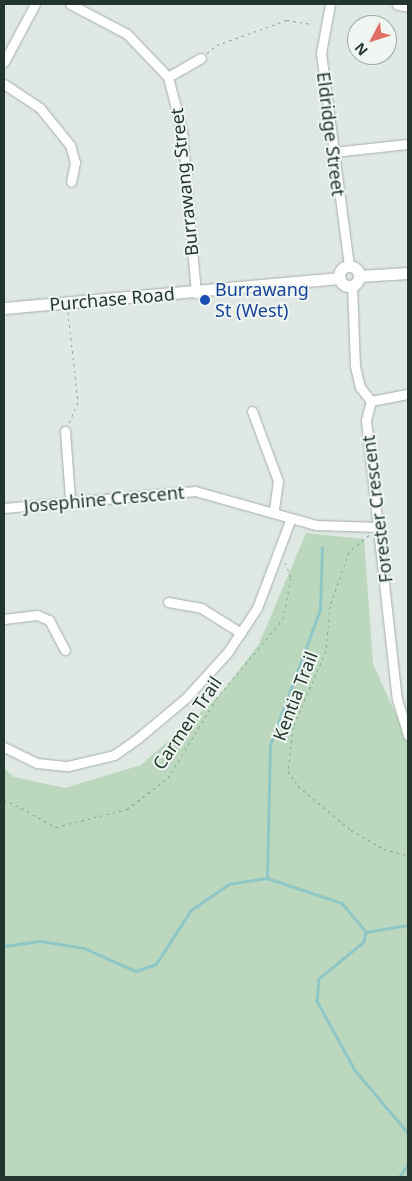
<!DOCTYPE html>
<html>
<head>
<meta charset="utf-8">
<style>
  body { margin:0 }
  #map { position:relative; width:412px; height:1181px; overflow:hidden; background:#e0e8e3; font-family:"Noto Sans",sans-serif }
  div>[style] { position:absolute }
  .green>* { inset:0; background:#bbd7be }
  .stream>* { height:2.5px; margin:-1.25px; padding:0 1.25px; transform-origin:1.25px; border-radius:1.25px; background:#8ec7c6 }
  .path>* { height:1px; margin-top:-0.5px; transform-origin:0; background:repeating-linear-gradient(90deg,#84a897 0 2.5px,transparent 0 6.5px) }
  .roads { filter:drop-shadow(0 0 1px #a4afa9) drop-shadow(0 0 1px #a4afa9) }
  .street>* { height:9px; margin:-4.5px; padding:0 4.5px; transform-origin:4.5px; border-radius:4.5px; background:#fff }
  .secondary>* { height:11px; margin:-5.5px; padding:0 5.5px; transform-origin:5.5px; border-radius:5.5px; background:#fff }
  .secondary>.ring { margin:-5.5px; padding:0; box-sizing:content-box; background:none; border:11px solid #fff; border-radius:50% }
  .dots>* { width:14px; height:14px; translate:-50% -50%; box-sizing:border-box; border:2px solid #eff6f1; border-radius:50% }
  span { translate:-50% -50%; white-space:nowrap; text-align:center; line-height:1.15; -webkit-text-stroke:4px #eff6f1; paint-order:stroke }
  .street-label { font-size:18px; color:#23362e }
  .transit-label { font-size:18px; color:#164399 }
  .left { translate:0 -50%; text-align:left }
  .frame { position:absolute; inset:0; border:5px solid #23362e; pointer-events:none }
  .north { position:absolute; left:347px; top:15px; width:50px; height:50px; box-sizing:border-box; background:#eff6f1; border:1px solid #9da9a3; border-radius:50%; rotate:230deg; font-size:14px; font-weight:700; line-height:20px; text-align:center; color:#23362e }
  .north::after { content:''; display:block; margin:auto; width:18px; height:22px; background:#e07066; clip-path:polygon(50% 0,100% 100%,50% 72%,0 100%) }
</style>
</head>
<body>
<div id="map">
  <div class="green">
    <div style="clip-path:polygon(306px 533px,364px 539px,373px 664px,408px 741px,408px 1177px,4px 1177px,4px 768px,14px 777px,65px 788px,141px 765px,220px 695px,259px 644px)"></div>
  </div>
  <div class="stream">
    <div style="left:267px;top:877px;width:132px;rotate:-88.7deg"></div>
    <div style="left:270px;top:745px;width:144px;rotate:-69.7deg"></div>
    <div style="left:320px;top:610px;width:62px;rotate:-88.2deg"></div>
    <div style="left:366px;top:932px;width:10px;rotate:101deg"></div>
    <div style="left:364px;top:942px;width:58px;rotate:140.6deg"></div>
    <div style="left:319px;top:979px;width:22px;rotate:95deg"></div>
    <div style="left:317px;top:1001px;width:79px;rotate:61.2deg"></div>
    <div style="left:355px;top:1070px;width:82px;rotate:49.9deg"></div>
    <div style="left:4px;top:946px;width:37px;rotate:-8deg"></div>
    <div style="left:41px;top:941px;width:44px;rotate:9.2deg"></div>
    <div style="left:84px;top:948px;width:57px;rotate:23.9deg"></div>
    <div style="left:136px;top:971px;width:21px;rotate:-19deg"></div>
    <div style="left:156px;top:964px;width:64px;rotate:-57.1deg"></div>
    <div style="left:191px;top:910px;width:46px;rotate:-34.4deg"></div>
    <div style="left:229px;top:884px;width:38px;rotate:-9deg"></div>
    <div style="left:267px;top:878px;width:79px;rotate:18.4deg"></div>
    <div style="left:342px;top:903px;width:38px;rotate:50deg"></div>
    <div style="left:366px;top:932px;width:43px;rotate:-9.5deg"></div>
    <div style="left:399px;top:1177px;width:16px;rotate:-55deg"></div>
  </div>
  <div class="path">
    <div style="left:207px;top:53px;width:13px;rotate:-39deg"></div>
    <div style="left:217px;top:45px;width:74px;rotate:-19.7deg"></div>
    <div style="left:287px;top:20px;width:25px;rotate:9deg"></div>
    <div style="left:68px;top:312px;width:91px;rotate:83.7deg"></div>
    <div style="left:78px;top:402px;width:23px;rotate:113deg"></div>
    <div style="left:369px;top:535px;width:26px;rotate:140deg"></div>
    <div style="left:349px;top:552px;width:57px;rotate:109.4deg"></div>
    <div style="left:330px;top:606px;width:45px;rotate:95.1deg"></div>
    <div style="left:326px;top:651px;width:83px;rotate:113.5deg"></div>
    <div style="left:293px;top:727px;width:44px;rotate:96.5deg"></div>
    <div style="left:288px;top:771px;width:18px;rotate:56deg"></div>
    <div style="left:298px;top:786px;width:69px;rotate:39.7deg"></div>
    <div style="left:351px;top:830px;width:38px;rotate:30deg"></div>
    <div style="left:384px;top:849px;width:25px;rotate:16deg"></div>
    <div style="left:4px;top:799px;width:59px;rotate:28.3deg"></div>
    <div style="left:56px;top:827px;width:73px;rotate:-14.2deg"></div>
    <div style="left:127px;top:809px;width:51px;rotate:-37.1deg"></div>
    <div style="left:168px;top:778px;width:92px;rotate:-58.7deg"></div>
    <div style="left:216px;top:699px;width:104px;rotate:-50.1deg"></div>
    <div style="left:283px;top:619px;width:43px;rotate:-79.2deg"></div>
    <div style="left:291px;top:577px;width:16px;rotate:-112deg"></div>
  </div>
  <div class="roads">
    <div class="street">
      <div style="left:70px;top:4px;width:64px;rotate:27.8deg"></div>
      <div style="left:127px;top:34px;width:59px;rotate:46.4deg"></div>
      <div style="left:168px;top:77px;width:56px;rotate:75.5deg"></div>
      <div style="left:182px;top:131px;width:163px;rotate:85.1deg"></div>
      <div style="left:330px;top:4px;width:50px;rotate:100.4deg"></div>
      <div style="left:321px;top:53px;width:214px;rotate:82.5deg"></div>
      <div style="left:4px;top:62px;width:66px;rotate:-61.9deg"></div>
      <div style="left:168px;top:77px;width:38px;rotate:-30deg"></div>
      <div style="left:4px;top:84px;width:43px;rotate:33.7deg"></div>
      <div style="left:40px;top:108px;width:48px;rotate:51deg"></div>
      <div style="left:70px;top:145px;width:18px;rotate:74deg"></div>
      <div style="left:75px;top:162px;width:20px;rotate:101deg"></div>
      <div style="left:333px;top:152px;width:75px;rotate:-6.1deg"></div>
      <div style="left:352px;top:285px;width:81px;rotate:87.9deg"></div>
      <div style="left:355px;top:366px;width:22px;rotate:77deg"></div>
      <div style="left:360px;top:387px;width:18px;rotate:52deg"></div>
      <div style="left:371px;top:401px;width:20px;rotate:105deg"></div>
      <div style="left:366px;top:420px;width:281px;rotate:83.7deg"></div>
      <div style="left:397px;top:699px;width:38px;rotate:73deg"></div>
      <div style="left:371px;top:401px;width:38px;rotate:-11deg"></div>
      <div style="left:252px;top:411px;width:75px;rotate:69.6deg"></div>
      <div style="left:278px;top:481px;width:30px;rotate:98deg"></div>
      <div style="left:65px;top:431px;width:68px;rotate:85.8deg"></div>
      <div style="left:4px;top:508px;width:192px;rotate:-5.1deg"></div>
      <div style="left:195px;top:491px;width:126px;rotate:15.7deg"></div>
      <div style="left:316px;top:525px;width:64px;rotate:1.8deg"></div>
      <div style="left:168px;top:602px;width:34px;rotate:10deg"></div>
      <div style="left:201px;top:608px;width:47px;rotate:32deg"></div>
      <div style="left:4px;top:619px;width:33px;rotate:-7deg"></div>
      <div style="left:37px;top:615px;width:13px;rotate:23deg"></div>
      <div style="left:49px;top:620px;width:34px;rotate:62deg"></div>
      <div style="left:4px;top:747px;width:37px;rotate:26deg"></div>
      <div style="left:37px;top:763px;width:31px;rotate:6deg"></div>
      <div style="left:68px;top:766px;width:47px;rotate:-13.4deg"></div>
      <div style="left:114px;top:755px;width:29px;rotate:-35deg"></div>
      <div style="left:138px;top:738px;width:62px;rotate:-39.8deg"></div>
      <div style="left:186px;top:698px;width:61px;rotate:-47.7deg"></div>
      <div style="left:227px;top:653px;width:54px;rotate:-56.3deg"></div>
      <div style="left:257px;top:608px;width:96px;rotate:-69.3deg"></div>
    </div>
    <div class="secondary">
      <div style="left:398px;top:4px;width:10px;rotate:11deg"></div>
      <div class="ring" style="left:339px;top:266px;width:9px;height:9px"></div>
      <div style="left:359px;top:276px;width:49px;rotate:-3.5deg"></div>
      <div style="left:4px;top:308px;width:337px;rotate:-5.1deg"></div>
    </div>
  </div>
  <div class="dots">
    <div style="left:205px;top:300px;background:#1a4fb4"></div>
  </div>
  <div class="street-label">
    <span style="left:331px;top:134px;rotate:83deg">Eldridge Street</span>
    <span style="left:184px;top:182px;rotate:-96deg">Burrawang Street</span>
    <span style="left:112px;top:299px;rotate:-5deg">Purchase Road</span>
    <span style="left:104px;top:499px;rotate:-5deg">Josephine Crescent</span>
    <span style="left:377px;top:509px;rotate:-97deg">Forester Crescent</span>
    <span style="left:295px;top:696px;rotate:-69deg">Kentia Trail</span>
    <span style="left:187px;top:723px;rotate:-56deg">Carmen Trail</span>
  </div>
  <div class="transit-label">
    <span class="left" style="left:215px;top:300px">Burrawang<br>St (West)</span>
  </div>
  <div class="frame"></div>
  <div class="north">N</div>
</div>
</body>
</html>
